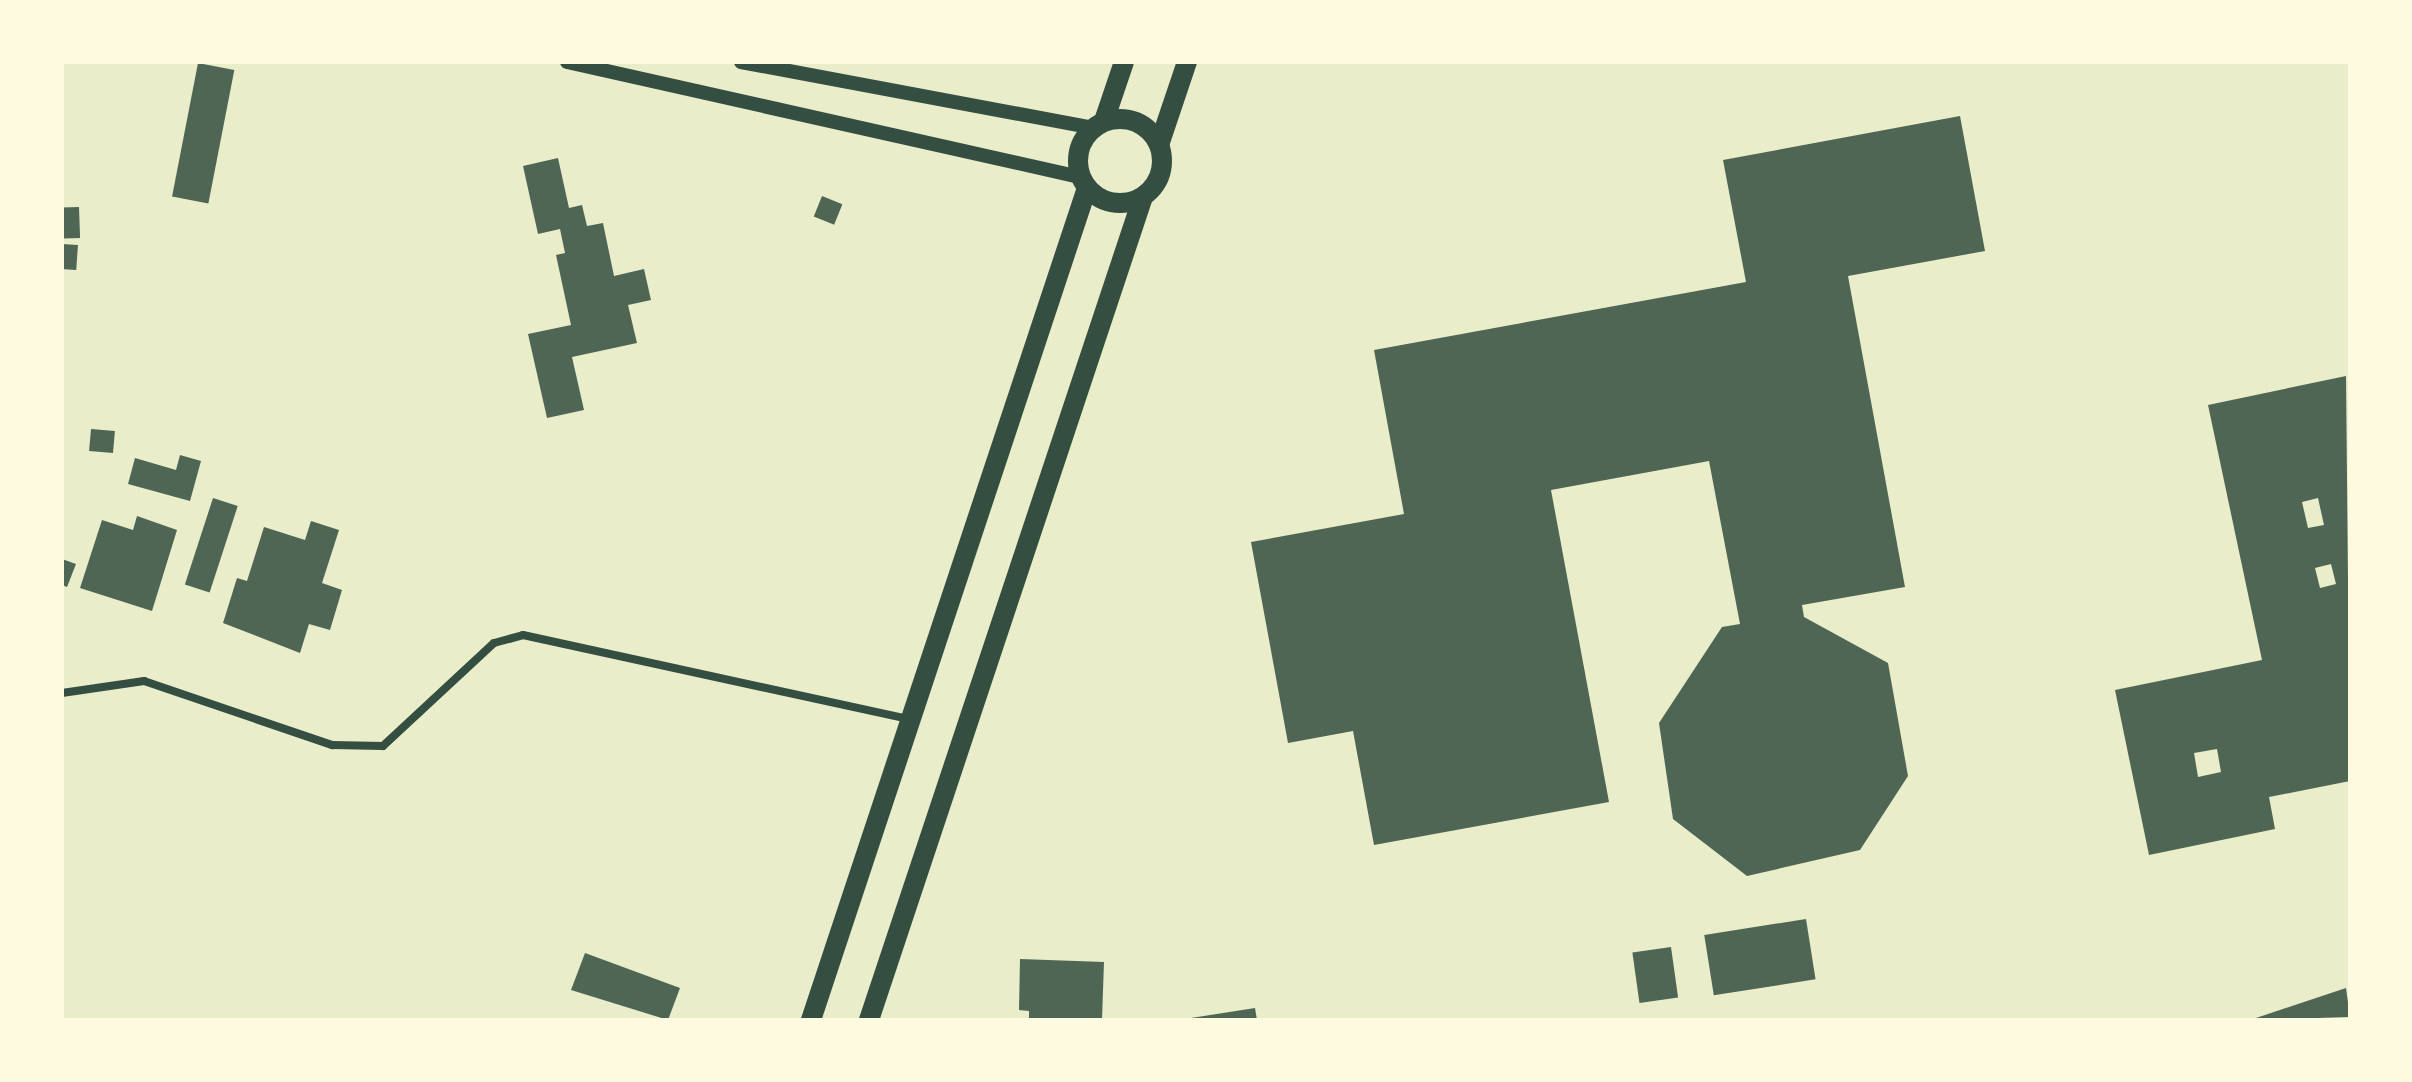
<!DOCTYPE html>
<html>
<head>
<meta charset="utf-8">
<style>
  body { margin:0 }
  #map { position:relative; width:2412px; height:1082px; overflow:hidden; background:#e9edc9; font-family:Merriweather,serif }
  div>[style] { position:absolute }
  .building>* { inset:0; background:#4f6655; transform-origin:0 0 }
  .minor>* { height:8px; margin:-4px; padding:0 4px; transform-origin:4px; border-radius:4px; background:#344e41 }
  .tertiary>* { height:14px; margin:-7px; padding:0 7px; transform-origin:7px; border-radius:7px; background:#344e41 }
  .primary>* { height:20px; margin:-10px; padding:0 10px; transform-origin:10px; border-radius:10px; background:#344e41 }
  .primary>.ring { margin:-10px; padding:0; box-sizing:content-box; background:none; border:20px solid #344e41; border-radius:50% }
  span { translate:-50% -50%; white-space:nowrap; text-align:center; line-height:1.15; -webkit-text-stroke:8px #fefae0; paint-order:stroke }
  .frame { position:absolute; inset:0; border:64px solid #fefae0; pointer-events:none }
</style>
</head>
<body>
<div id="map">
  <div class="building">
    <div style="left:198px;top:63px;width:37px;height:136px;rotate:11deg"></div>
    <div style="clip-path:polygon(1960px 116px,1985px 251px,1848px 276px,1905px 587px,1802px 605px,1804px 617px,1888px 663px,1908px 776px,1860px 850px,1747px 876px,1673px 819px,1659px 723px,1722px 627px,1740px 624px,1709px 461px,1551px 490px,1609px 802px,1374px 845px,1353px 731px,1288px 743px,1251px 542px,1404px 514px,1374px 350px,1746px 282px,1723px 160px)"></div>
    <div style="clip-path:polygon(558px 158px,569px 208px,582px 205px,587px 226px,603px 223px,614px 276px,644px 269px,651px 300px,628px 305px,637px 343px,572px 357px,584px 410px,547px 418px,528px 334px,571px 325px,556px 255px,565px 253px,560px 229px,538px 234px,523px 166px)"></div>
    <div style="left:822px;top:196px;width:22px;height:22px;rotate:22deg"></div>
    <div style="left:79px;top:207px;width:31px;height:17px;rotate:88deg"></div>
    <div style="left:62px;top:244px;width:16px;height:25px;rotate:4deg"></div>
    <div style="clip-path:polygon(evenodd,2346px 376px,2350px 781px,2269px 797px,2275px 829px,2149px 855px,2115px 690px,2262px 660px,2208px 405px,2346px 376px,2318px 498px,2324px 525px,2308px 528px,2302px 502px,2318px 498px,2346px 376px,2331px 564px,2336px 584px,2320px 588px,2315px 568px,2331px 564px,2346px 376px,2217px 749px,2221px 772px,2198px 777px,2194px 753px,2217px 749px)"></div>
    <div style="left:91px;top:429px;width:24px;height:22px;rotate:5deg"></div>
    <div style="clip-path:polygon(180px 455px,201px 461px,190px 501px,128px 484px,135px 458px,176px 470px)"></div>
    <div style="left:213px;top:498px;width:26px;height:91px;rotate:18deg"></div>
    <div style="clip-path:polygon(137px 516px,177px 530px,152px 611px,80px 588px,102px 520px,133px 530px)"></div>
    <div style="clip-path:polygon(311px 521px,339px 530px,322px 583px,342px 590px,330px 630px,309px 624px,300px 653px,223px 623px,237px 578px,247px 581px,264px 527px,305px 540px)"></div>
    <div style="clip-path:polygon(62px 559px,76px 564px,67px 587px,62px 585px)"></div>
    <div style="left:1806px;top:919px;width:61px;height:103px;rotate:81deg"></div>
    <div style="left:1671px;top:947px;width:51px;height:39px;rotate:82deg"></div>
    <div style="clip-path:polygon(585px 953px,680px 988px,668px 1020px,571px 990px)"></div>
    <div style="clip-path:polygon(1020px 959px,1104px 962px,1102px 1020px,1029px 1020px,1029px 1011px,1019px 1010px)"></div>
    <div style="clip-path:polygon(2346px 988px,2350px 1017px,2253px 1020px,2253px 1019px)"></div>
    <div style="clip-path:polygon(1255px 1008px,1257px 1020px,1191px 1020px,1191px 1018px)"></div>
  </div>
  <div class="minor">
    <div style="left:62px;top:693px;width:83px;rotate:-8.3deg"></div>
    <div style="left:144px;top:681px;width:199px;rotate:18.8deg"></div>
    <div style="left:332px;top:745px;width:51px;rotate:1.1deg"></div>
    <div style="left:383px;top:746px;width:151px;rotate:-42.9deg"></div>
    <div style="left:494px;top:643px;width:30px;rotate:-15deg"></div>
    <div style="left:523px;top:635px;width:394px;rotate:12.3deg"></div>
  </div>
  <div class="tertiary">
    <div style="left:567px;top:62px;width:526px;rotate:12.64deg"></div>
    <div style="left:741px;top:62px;width:357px;rotate:10.6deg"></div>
  </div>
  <div class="primary">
    <div class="ring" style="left:1078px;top:119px;width:64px;height:64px"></div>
    <div style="left:1104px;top:121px;width:62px;rotate:-71.3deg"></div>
    <div style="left:1159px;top:145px;width:88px;rotate:-71.4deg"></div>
    <div style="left:811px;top:1020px;width:877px;rotate:-71.65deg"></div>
    <div style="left:869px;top:1020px;width:867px;rotate:-71.59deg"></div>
  </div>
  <div class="frame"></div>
</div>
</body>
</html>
